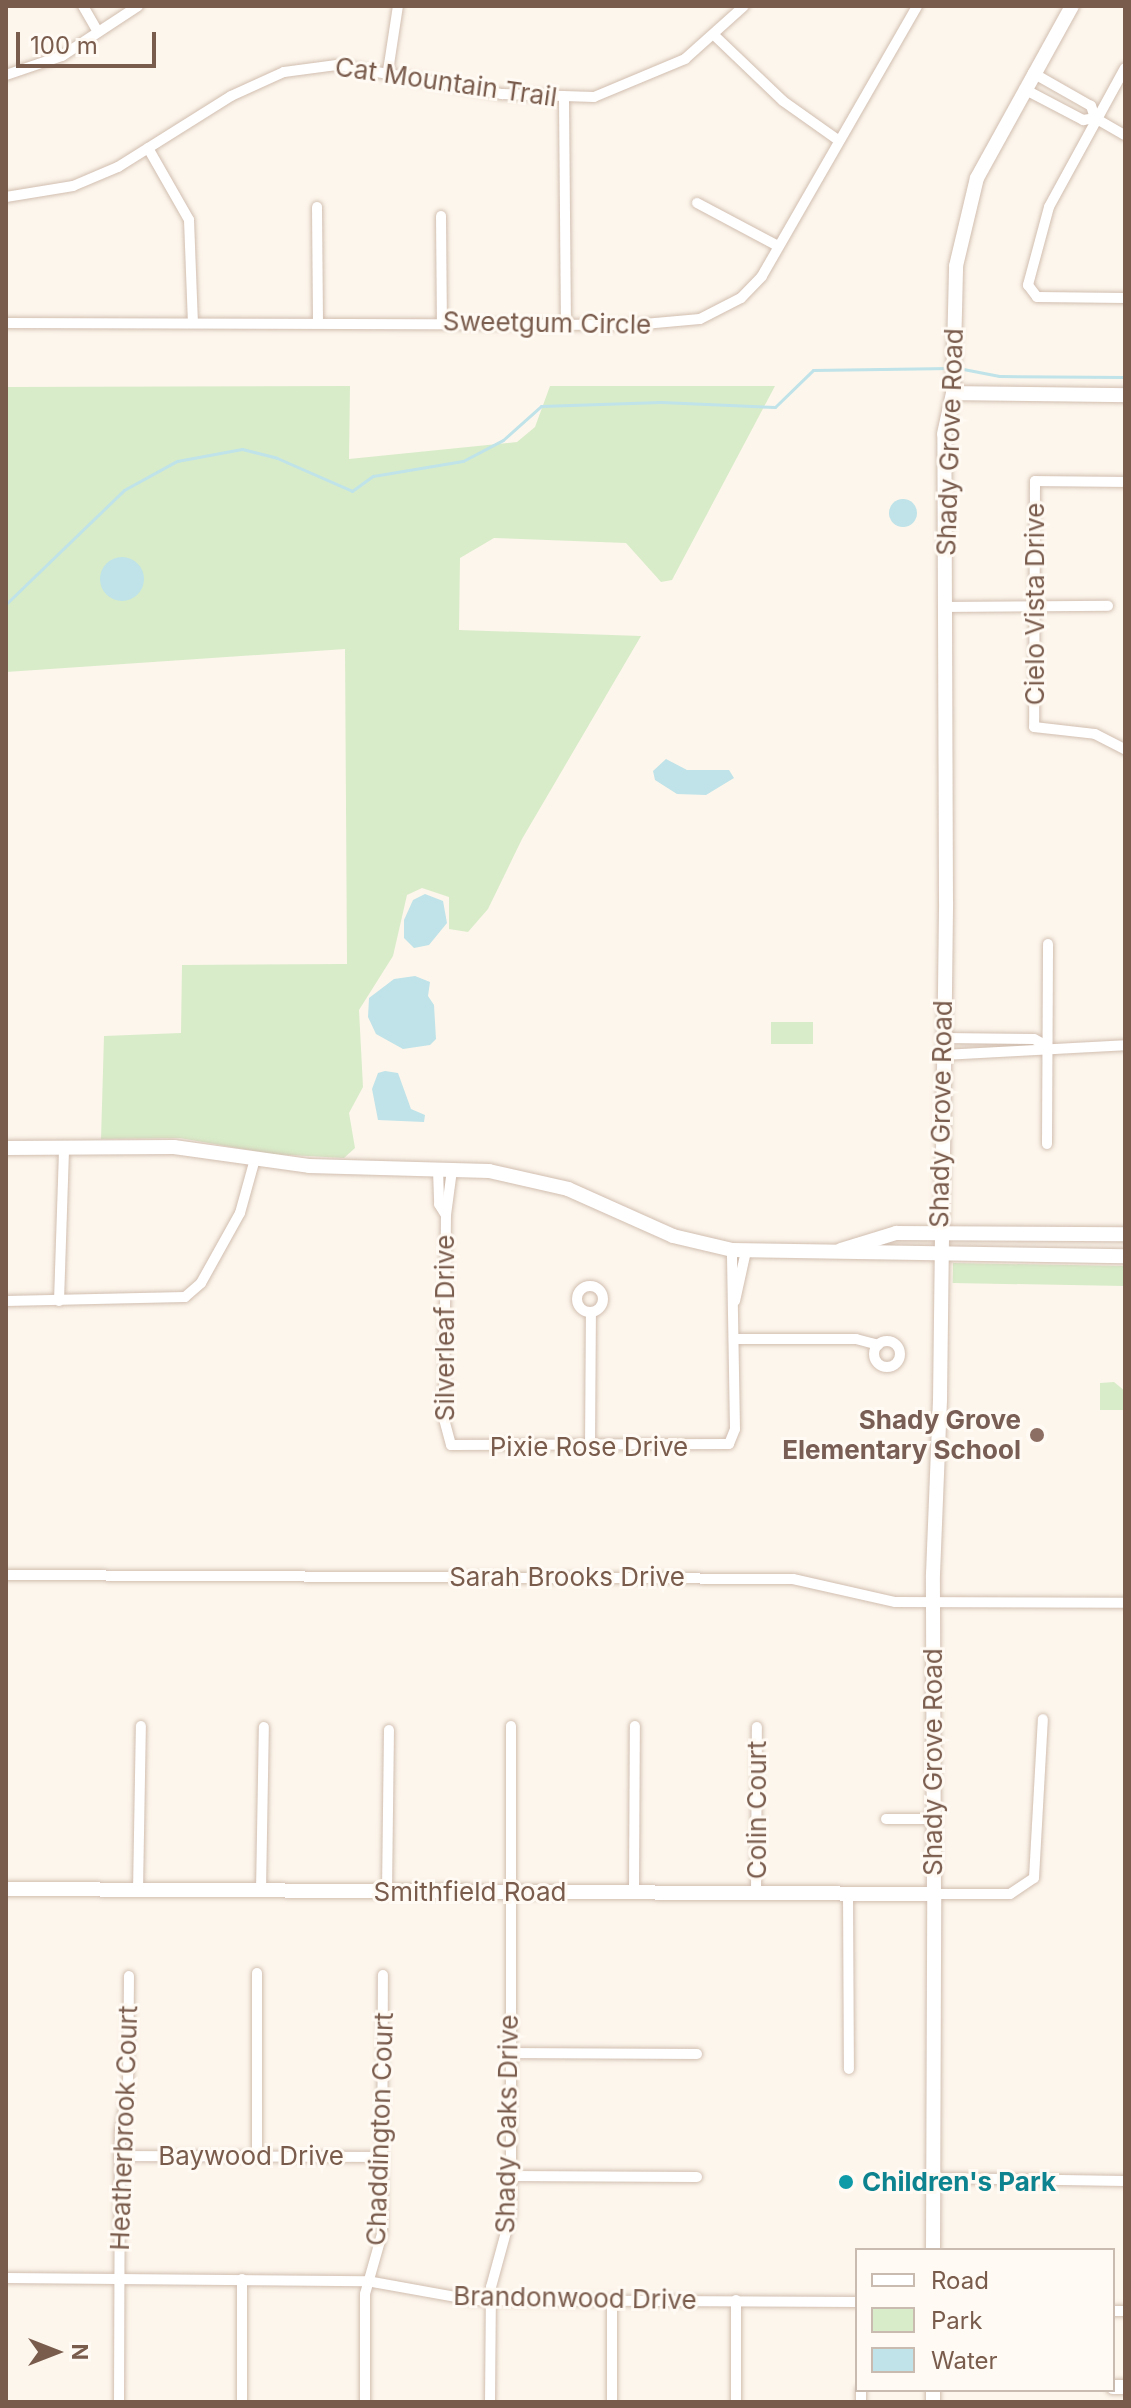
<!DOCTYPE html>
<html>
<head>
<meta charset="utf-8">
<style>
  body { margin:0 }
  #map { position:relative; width:1131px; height:2408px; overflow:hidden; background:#fdf6ec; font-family:Inter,sans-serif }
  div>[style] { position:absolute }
  .green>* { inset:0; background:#d8ecc9; transform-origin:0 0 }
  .water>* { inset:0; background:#bfe3e8 }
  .round { border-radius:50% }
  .stream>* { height:3px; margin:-1.5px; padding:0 1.5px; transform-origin:1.5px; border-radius:1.5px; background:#bfe3e8 }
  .roads { filter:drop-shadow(0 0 2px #d1beb0) drop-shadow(0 0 2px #d1beb0) }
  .minor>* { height:10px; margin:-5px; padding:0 5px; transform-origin:5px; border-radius:5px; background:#fff }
  .minor>.ring { margin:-5px; padding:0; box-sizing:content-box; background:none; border:10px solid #fff; border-radius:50% }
  .tertiary>* { height:14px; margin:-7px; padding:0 7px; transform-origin:7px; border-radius:7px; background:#fff }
  .secondary>* { height:14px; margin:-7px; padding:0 7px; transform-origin:7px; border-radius:7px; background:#fff }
  .dots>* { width:22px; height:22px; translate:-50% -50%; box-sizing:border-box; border:4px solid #fffaf3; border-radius:50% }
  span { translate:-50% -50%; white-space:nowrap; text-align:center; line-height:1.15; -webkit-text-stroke:6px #fffaf3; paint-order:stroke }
  .street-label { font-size:26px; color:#7a5c4d }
  .education-label { font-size:26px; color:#785e54; font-weight:700 }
  .right { translate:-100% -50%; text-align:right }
  .culture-label { font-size:26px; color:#0d838f; font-weight:700 }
  .left { translate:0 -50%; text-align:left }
  .frame { position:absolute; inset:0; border:8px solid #7a5c4d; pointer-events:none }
  .legend { position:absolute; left:855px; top:2248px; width:260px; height:144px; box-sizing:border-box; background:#fffaf3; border:2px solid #cabbb1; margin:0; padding:10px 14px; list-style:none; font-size:24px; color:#7a5c4d }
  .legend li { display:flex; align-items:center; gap:16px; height:40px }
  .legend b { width:40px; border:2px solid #cabbb1 }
  .north { position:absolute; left:16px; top:2312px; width:80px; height:80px; -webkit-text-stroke:6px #fffaf3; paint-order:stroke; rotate:90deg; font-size:22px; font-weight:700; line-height:32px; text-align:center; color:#7a5c4d }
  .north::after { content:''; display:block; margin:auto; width:28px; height:36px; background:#7a5c4d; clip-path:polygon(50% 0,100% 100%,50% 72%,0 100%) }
  .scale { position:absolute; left:16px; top:32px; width:140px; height:36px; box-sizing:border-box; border:4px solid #7a5c4d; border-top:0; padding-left:10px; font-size:24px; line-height:28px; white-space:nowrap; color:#7a5c4d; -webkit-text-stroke:6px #fffaf3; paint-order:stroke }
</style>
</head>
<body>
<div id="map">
  <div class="green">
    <div style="clip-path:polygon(350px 386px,349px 459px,517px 442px,535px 427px,550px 386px,775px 386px,672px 580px,661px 582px,626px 543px,494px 538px,460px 558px,459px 630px,641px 636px,522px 839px,488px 909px,468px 932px,449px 929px,449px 897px,422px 888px,407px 895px,393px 956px,359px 1010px,363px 1087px,349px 1113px,355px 1148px,344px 1158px,271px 1154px,180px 1138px,101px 1139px,104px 1036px,181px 1033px,182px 965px,347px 964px,345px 649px,6px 672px,6px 387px)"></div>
    <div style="left:771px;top:1022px;width:42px;height:22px"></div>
    <div style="left:953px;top:1263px;width:172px;height:20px;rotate:1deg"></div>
    <div style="clip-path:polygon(1114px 1382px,1125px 1391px,1125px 1410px,1100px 1410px,1100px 1383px)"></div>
  </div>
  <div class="water">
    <div class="round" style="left:889px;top:499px;width:28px;height:28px"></div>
    <div class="round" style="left:100px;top:557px;width:44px;height:44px"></div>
    <div style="clip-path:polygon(666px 759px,687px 770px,729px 770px,734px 778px,706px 795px,677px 794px,655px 780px,653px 771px)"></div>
    <div style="clip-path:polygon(425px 894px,443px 901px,447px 923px,429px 945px,414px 948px,404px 938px,404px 920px,413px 900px)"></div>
    <div style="clip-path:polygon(415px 976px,430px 982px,428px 996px,434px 1005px,436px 1039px,430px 1045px,403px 1049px,376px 1034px,368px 1017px,369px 998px,394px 979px)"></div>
    <div style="clip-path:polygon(385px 1071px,398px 1073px,411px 1109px,425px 1115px,424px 1122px,378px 1120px,372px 1089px,378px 1073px)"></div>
  </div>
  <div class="stream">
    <div style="left:958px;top:368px;width:42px;rotate:11deg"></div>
    <div style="left:999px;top:376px;width:126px;rotate:0.5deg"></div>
    <div style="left:6px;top:604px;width:164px;rotate:-44deg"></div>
    <div style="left:124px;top:490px;width:60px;rotate:-28.7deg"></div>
    <div style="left:177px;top:461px;width:66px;rotate:-10.5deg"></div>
    <div style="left:242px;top:449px;width:36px;rotate:14deg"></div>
    <div style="left:277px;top:458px;width:82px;rotate:23.7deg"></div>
    <div style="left:352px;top:491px;width:26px;rotate:-36deg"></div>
    <div style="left:373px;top:476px;width:91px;rotate:-9.5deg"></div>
    <div style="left:463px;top:461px;width:45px;rotate:-27.7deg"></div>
    <div style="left:503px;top:440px;width:51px;rotate:-41.8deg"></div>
    <div style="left:541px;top:406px;width:120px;rotate:-1.9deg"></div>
    <div style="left:661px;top:402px;width:114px;rotate:2.5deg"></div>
    <div style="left:775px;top:407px;width:53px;rotate:-44.2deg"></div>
    <div style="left:813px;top:370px;width:137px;rotate:-0.8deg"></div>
  </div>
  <div class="roads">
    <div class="minor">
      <div style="left:83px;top:6px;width:30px;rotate:60deg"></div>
      <div style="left:714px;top:35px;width:95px;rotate:43.7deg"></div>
      <div style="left:783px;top:101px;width:67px;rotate:35.3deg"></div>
      <div style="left:1125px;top:68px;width:158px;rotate:118.7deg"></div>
      <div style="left:1049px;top:207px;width:81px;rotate:105.1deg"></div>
      <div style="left:1028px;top:285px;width:15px;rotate:53deg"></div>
      <div style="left:1037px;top:297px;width:88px;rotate:0.7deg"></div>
      <div style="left:388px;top:71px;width:66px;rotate:-81.3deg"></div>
      <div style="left:6px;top:75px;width:59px;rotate:-18.7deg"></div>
      <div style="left:62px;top:56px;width:91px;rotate:-33.3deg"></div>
      <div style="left:1024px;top:89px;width:67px;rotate:27.7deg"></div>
      <div style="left:1083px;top:120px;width:12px;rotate:-9deg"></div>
      <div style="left:1095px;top:118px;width:13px;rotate:-108deg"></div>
      <div style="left:1091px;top:106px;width:67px;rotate:-150.4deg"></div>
      <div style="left:564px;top:99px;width:224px;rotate:89.5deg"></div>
      <div style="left:1095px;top:118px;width:34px;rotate:30deg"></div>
      <div style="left:148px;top:148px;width:83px;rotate:60.3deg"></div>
      <div style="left:189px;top:220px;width:102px;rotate:87.8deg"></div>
      <div style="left:6px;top:197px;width:68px;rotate:-9.3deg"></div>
      <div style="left:73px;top:186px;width:49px;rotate:-22.9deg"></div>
      <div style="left:118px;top:167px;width:133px;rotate:-32.1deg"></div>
      <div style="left:231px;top:96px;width:58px;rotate:-24.4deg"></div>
      <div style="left:284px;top:72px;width:53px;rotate:-7.5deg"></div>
      <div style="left:337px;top:65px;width:168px;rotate:10deg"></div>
      <div style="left:502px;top:94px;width:92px;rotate:1.9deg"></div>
      <div style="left:594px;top:97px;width:99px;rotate:-22.7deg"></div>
      <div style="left:685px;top:59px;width:79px;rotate:-41.9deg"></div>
      <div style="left:697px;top:203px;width:92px;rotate:28deg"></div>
      <div style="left:317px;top:207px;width:116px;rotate:89.5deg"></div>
      <div style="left:441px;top:216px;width:106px;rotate:89.5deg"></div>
      <div style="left:6px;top:323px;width:627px;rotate:0.18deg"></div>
      <div style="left:633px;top:325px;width:67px;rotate:-5.1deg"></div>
      <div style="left:700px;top:319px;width:46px;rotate:-27.1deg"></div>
      <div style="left:741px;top:298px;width:30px;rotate:-46deg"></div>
      <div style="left:762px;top:276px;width:311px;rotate:-60.1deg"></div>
      <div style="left:1125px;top:482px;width:90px;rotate:-179.4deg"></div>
      <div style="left:1035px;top:481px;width:246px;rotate:90.2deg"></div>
      <div style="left:1034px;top:727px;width:61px;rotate:6.5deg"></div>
      <div style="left:1095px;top:734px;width:34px;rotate:27deg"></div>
      <div style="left:945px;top:607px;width:163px;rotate:-0.4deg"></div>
      <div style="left:943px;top:1038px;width:91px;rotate:0.6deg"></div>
      <div style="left:1034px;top:1039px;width:15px;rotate:28deg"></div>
      <div style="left:943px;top:1055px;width:182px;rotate:-3.1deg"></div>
      <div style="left:1047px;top:1144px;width:200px;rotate:-89.7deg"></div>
      <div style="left:438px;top:1170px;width:34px;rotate:88deg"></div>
      <div style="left:439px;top:1204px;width:13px;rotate:58deg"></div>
      <div style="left:452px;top:1170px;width:45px;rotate:97.6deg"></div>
      <div style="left:446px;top:1215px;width:204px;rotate:90.6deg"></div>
      <div style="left:444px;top:1419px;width:27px;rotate:75deg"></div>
      <div style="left:451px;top:1445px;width:278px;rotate:-0.2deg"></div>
      <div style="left:729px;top:1444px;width:16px;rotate:-68deg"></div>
      <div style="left:735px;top:1429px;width:179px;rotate:-91deg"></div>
      <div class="ring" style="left:577px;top:1286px;width:16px;height:16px"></div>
      <div style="left:6px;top:1301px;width:179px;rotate:-1.3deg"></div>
      <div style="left:185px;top:1297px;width:21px;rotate:-41deg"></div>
      <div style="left:201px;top:1283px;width:80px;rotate:-60.9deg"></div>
      <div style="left:240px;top:1213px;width:56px;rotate:-74.5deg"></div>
      <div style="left:59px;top:1301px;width:153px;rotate:-88.1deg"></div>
      <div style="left:735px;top:1301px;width:51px;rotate:-77.6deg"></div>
      <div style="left:736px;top:1339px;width:120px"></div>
      <div style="left:856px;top:1339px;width:23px;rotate:15deg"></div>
      <div class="ring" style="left:874px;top:1341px;width:16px;height:16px"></div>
      <div style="left:590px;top:1447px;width:134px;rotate:-89.6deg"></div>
      <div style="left:6px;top:1575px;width:787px;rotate:0.29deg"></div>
      <div style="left:793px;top:1579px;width:105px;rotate:12.7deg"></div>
      <div style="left:895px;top:1602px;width:230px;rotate:0.2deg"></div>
      <div style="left:886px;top:1819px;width:45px"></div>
      <div style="left:138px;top:1891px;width:165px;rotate:-89deg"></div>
      <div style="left:261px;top:1891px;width:164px;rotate:-89deg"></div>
      <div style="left:634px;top:1891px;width:165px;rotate:-89.7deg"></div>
      <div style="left:387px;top:1892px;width:162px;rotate:-89.3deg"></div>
      <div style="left:756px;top:1893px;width:166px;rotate:-89.7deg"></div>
      <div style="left:848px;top:1893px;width:176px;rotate:89.7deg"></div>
      <div style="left:934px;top:1894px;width:76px"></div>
      <div style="left:1010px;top:1894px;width:29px;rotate:-34deg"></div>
      <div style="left:1034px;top:1878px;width:159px;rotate:-86.8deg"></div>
      <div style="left:510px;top:2053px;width:187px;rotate:0.3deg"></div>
      <div style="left:257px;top:2155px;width:182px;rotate:-90deg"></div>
      <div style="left:119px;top:2156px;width:264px;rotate:0.2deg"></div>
      <div style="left:510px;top:2176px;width:187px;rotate:0.3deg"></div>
      <div style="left:933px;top:2178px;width:192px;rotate:0.9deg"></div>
      <div style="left:6px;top:2278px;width:361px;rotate:0.5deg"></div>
      <div style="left:367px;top:2281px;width:108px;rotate:10.2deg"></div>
      <div style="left:473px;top:2300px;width:384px;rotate:0.3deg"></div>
      <div style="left:242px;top:2279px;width:123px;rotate:90deg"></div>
      <div style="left:612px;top:2300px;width:102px;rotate:90deg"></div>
      <div style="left:736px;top:2300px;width:102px;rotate:90deg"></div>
      <div style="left:1113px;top:2311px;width:12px"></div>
      <div style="left:119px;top:2402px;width:271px;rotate:-89.8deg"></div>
      <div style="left:120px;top:2131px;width:42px;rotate:-79deg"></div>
      <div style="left:128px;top:2090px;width:114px;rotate:-89.5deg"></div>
      <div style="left:365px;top:2402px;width:108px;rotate:-90deg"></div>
      <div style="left:365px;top:2294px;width:62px;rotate:-74.2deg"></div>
      <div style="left:382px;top:2234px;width:259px;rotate:-89.8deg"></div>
      <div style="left:490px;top:2402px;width:115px;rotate:-89.5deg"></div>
      <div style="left:491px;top:2287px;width:76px;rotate:-74.7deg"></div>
      <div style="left:511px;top:2214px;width:488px;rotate:-90deg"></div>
      <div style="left:861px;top:2402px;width:12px;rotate:-90deg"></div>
    </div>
    <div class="tertiary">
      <div style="left:953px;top:393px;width:172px;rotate:0.7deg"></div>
      <div style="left:933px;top:2250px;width:356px;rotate:-89.8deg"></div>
      <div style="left:1113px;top:2387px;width:12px"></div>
      <div style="left:933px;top:2390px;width:12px;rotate:90deg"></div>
    </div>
    <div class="secondary">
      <div style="left:6px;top:1148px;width:168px;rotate:-0.3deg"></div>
      <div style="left:174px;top:1147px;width:136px;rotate:8deg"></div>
      <div style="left:309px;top:1166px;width:180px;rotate:1.6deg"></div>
      <div style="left:489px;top:1171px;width:81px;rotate:12.8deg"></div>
      <div style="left:568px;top:1189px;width:115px;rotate:24.1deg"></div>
      <div style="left:673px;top:1236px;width:61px;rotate:13.3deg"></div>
      <div style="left:732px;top:1250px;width:393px;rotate:0.9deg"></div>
      <div style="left:841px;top:1250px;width:58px;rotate:-17.2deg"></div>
      <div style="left:896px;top:1233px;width:229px;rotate:0.3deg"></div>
      <div style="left:6px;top:1889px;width:928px;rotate:0.31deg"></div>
      <div style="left:934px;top:1894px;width:320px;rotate:-90.2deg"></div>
      <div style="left:933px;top:1574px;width:174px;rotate:-87.7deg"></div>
      <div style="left:940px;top:1400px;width:498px;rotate:-89.3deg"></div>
      <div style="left:946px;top:902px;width:468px;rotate:-90.2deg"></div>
      <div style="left:944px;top:434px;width:42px;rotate:-77.6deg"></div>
      <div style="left:953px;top:393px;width:127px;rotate:-88.6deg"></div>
      <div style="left:956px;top:266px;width:90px;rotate:-76.6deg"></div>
      <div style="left:977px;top:178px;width:196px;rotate:-61.1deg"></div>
    </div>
  </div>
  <div class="dots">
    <div style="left:1037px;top:1435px;background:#8d6e63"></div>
    <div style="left:846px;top:2182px;background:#0f9aa8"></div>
  </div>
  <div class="street-label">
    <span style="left:446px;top:82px;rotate:8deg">Cat Mountain Trail</span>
    <span style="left:547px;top:323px;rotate:1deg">Sweetgum Circle</span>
    <span style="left:950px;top:442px;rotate:-88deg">Shady Grove Road</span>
    <span style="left:1035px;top:604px;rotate:-90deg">Cielo Vista Drive</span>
    <span style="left:941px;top:1114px;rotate:-89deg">Shady Grove Road</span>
    <span style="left:445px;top:1328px;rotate:-90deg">Silverleaf Drive</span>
    <span style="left:589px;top:1447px">Pixie Rose Drive</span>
    <span style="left:567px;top:1577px">Sarah Brooks Drive</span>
    <span style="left:933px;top:1762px;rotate:-90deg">Shady Grove Road</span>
    <span style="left:757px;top:1810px;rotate:-90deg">Colin Court</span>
    <span style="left:470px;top:1892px">Smithfield Road</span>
    <span style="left:507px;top:2124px;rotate:-89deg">Shady Oaks Drive</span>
    <span style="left:124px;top:2128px;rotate:-88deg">Heatherbrook Court</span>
    <span style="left:380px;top:2129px;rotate:-88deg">Chaddington Court</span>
    <span style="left:251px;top:2156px">Baywood Drive</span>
    <span style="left:575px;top:2298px;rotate:1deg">Brandonwood Drive</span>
  </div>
  <div class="education-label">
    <span class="right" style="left:1021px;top:1435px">Shady Grove<br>Elementary School</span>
  </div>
  <div class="culture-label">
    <span class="left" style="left:862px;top:2182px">Children's Park</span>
  </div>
  <div class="frame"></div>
  <ul class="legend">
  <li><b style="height:10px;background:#fff"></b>Road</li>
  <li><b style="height:22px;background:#d8ecc9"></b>Park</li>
  <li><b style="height:22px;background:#bfe3e8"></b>Water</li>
  </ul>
  <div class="north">N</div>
  <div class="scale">100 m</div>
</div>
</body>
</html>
